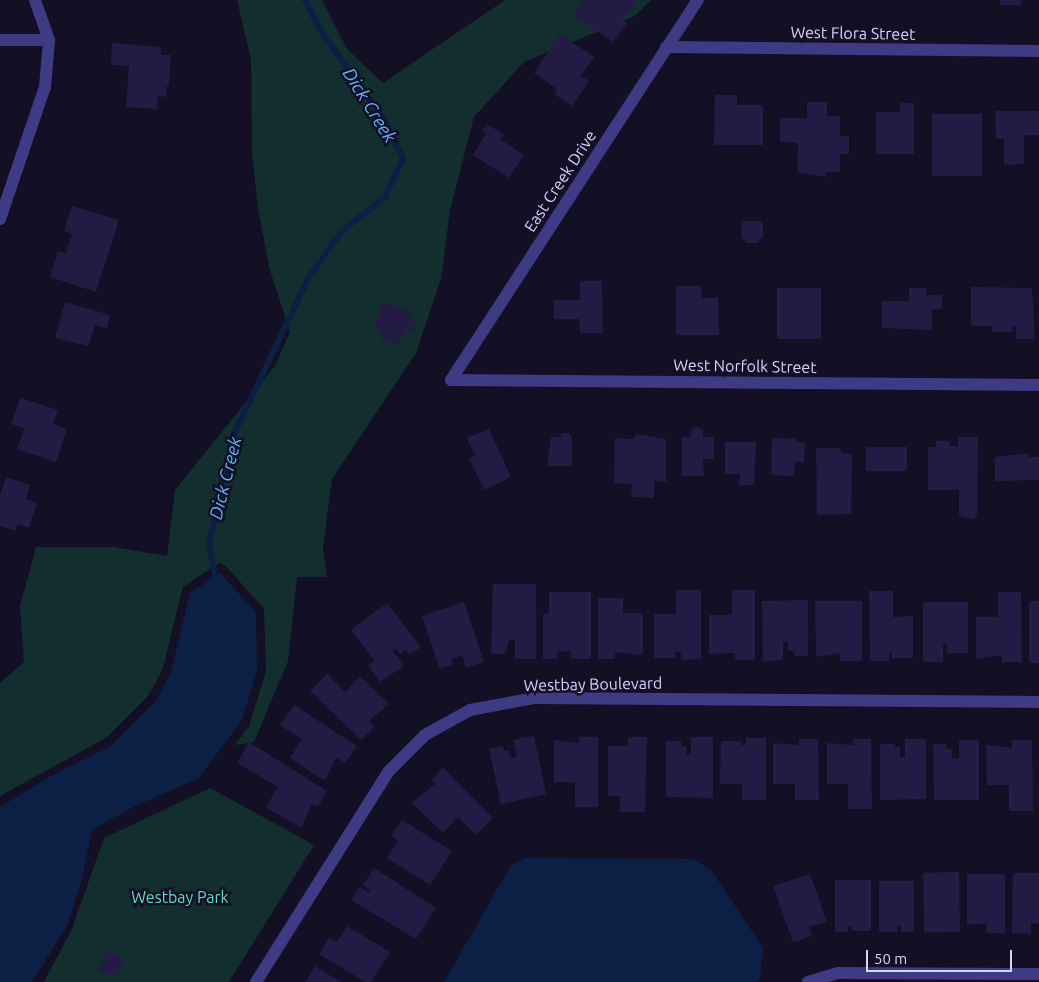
<!DOCTYPE html>
<html>
<head>
<meta charset="utf-8">
<style>
  body { margin:0 }
  #map { position:relative; width:1039px; height:982px; overflow:hidden; background:#130f24; font-family:Ubuntu,sans-serif }
  div>[style] { position:absolute }
  .green>* { inset:0; background:#122e2e }
  .water>* { inset:0; background:#0c2046 }
  .stream>* { height:5.5px; margin:-2.75px; padding:0 2.75px; transform-origin:2.75px; border-radius:2.75px; background:#0c2046 }
  .building>* { inset:0; background:#241b45; transform-origin:0 0 }
  .minor>* { height:12px; margin:-6px; padding:0 6px; transform-origin:6px; border-radius:6px; background:#3e3a83 }
  span { translate:-50% -50%; white-space:nowrap; text-align:center; line-height:1.15; -webkit-text-stroke:5px #130f24; paint-order:stroke }
  .street-label { font-size:16px; color:#d8d2ff }
  .park-label { font-size:16px; color:#5edfc1 }
  .water-label { font-size:18px; color:#61b2fe; font-style:italic }
  .scale { position:absolute; left:866px; top:950px; width:146px; height:22px; box-sizing:border-box; border:2px solid #d8d2ff; border-top:0; padding-left:6px; font-size:15px; line-height:18px; white-space:nowrap; color:#d8d2ff; -webkit-text-stroke:4px #130f24; paint-order:stroke }
</style>
</head>
<body>
<div id="map">
  <div class="green">
    <div style="clip-path:polygon(237px 0,322px 0,347px 49px,383px 83px,505px 0,651px 0,635px 16px,524px 62px,474px 117px,450px 210px,441px 279px,416px 353px,332px 479px,323px 548px,327px 577px,297px 577px,288px 661px,254px 742px,235px 745px,249px 726px,266px 671px,264px 609px,226px 566px,219px 563px,183px 587px,163px 668px,149px 695px,106px 738px,0 796px,0 683px,24px 662px,20px 606px,36px 547px,113px 547px,167px 556px,175px 490px,275px 366px,290px 332px,269px 267px,258px 208px,252px 154px,251px 60px)"></div>
    <div style="clip-path:polygon(210px 788px,314px 845px,229px 982px,44px 982px,71px 931px,104px 838px)"></div>
  </div>
  <div class="water">
    <div style="clip-path:polygon(220px 573px,256px 612px,257px 671px,242px 720px,198px 779px,137px 805px,92px 830px,82px 879px,68px 924px,32px 982px,0 982px,0 807px,51px 776px,111px 746px,156px 701px,171px 672px,190px 593px)"></div>
    <div style="clip-path:polygon(526px 858px,693px 859px,711px 870px,763px 948px,760px 978px,758px 982px,444px 982px,511px 865px)"></div>
  </div>
  <div class="stream">
    <div style="left:216px;top:582px;width:39px;rotate:-100deg"></div>
    <div style="left:209px;top:544px;width:107px;rotate:-77.6deg"></div>
    <div style="left:232px;top:439px;width:179px;rotate:-64.6deg"></div>
    <div style="left:309px;top:277px;width:57px;rotate:-54.3deg"></div>
    <div style="left:342px;top:231px;width:55px;rotate:-38.3deg"></div>
    <div style="left:385px;top:197px;width:42px;rotate:-64.7deg"></div>
    <div style="left:403px;top:159px;width:46px;rotate:-116deg"></div>
    <div style="left:383px;top:118px;width:108px;rotate:-125.6deg"></div>
    <div style="left:320px;top:30px;width:34px;rotate:-117deg"></div>
  </div>
  <div class="building">
    <div style="clip-path:polygon(584px 0,636px 0,627px 16px,624px 13px,620px 18px,627px 23px,613px 42px,574px 15px)"></div>
    <div style="left:1000px;top:0;width:21px;height:5px"></div>
    <div style="clip-path:polygon(560px 34px,594px 57px,581px 76px,589px 81px,572px 106px,554px 94px,557px 89px,534px 73px)"></div>
    <div style="clip-path:polygon(112px 43px,161px 47px,161px 55px,171px 55px,169px 86px,158px 85px,167px 87px,166px 97px,158px 96px,157px 109px,126px 107px,129px 66px,111px 65px)"></div>
    <div style="clip-path:polygon(715px 95px,737px 95px,737px 105px,763px 105px,763px 145px,714px 145px)"></div>
    <div style="clip-path:polygon(807px 102px,827px 102px,827px 116px,840px 116px,840px 136px,849px 136px,849px 154px,840px 154px,840px 172px,826px 172px,826px 177px,797px 172px,798px 143px,780px 141px,780px 118px,807px 118px)"></div>
    <div style="clip-path:polygon(900px 103px,914px 103px,914px 154px,876px 154px,876px 112px,900px 112px)"></div>
    <div style="clip-path:polygon(995px 111px,1039px 111px,1039px 135px,1024px 135px,1024px 164px,1004px 165px,1004px 139px,996px 139px)"></div>
    <div style="left:932px;top:114px;width:50px;height:62px"></div>
    <div style="clip-path:polygon(487px 124px,504px 135px,501px 140px,524px 155px,509px 178px,473px 155px,486px 134px,482px 131px)"></div>
    <div style="clip-path:polygon(72px 206px,119px 220px,96px 292px,50px 277px,58px 251px,66px 254px,72px 234px,64px 231px)"></div>
    <div style="clip-path:polygon(741px 221px,763px 221px,763px 239px,759px 239px,759px 243px,745px 243px,745px 239px,742px 239px)"></div>
    <div style="clip-path:polygon(580px 281px,602px 281px,603px 333px,580px 333px,579px 319px,554px 319px,554px 300px,580px 300px)"></div>
    <div style="clip-path:polygon(676px 286px,701px 286px,702px 298px,718px 298px,719px 335px,676px 335px)"></div>
    <div style="clip-path:polygon(971px 287px,1032px 288px,1035px 339px,1016px 339px,1016px 326px,1013px 326px,1012px 332px,992px 332px,992px 326px,971px 326px)"></div>
    <div style="left:777px;top:288px;width:44px;height:51px"></div>
    <div style="clip-path:polygon(909px 288px,926px 288px,926px 295px,942px 295px,942px 309px,932px 309px,932px 330px,882px 328px,882px 301px,909px 301px)"></div>
    <div style="clip-path:polygon(65px 302px,110px 315px,107px 328px,95px 325px,88px 346px,55px 338px)"></div>
    <div style="clip-path:polygon(383px 302px,412px 312px,410px 319px,416px 321px,412px 333px,406px 331px,397px 345px,380px 339px,383px 330px,374px 327px)"></div>
    <div style="clip-path:polygon(20px 398px,58px 410px,53px 424px,67px 429px,56px 462px,17px 449px,24px 428px,11px 424px)"></div>
    <div style="clip-path:polygon(697px 427px,703px 430px,703px 437px,714px 437px,714px 459px,703px 459px,704px 476px,682px 476px,682px 437px,691px 437px,691px 430px)"></div>
    <div style="clip-path:polygon(489px 429px,511px 477px,484px 490px,469px 458px,475px 456px,467px 438px)"></div>
    <div style="clip-path:polygon(561px 433px,569px 433px,572px 437px,572px 466px,547px 466px,551px 437px,561px 437px)"></div>
    <div style="clip-path:polygon(637px 434px,666px 439px,666px 482px,654px 481px,654px 498px,631px 497px,632px 484px,614px 483px,615px 438px,633px 439px)"></div>
    <div style="clip-path:polygon(958px 437px,978px 437px,977px 516px,973px 519px,959px 516px,959px 490px,928px 490px,928px 447px,936px 447px,936px 441px,950px 441px,950px 446px,958px 446px)"></div>
    <div style="clip-path:polygon(772px 438px,796px 439px,796px 442px,805px 443px,804px 462px,795px 462px,794px 476px,771px 475px)"></div>
    <div style="clip-path:polygon(725px 442px,756px 442px,754px 485px,739px 485px,740px 474px,725px 474px)"></div>
    <div style="left:866px;top:447px;width:41px;height:24px"></div>
    <div style="clip-path:polygon(816px 448px,839px 448px,844px 454px,852px 454px,851px 514px,817px 515px)"></div>
    <div style="clip-path:polygon(1028px 453px,1028px 457px,1039px 457px,1039px 480px,995px 481px,995px 457px)"></div>
    <div style="clip-path:polygon(6px 477px,30px 485px,26px 499px,37px 503px,29px 528px,18px 524px,15px 531px,0 526px,0 495px)"></div>
    <div style="clip-path:polygon(493px 584px,536px 584px,536px 659px,515px 659px,515px 640px,509px 640px,505px 654px,491px 654px)"></div>
    <div style="clip-path:polygon(676px 590px,701px 590px,701px 659px,681px 660px,681px 652px,675px 652px,675px 658px,654px 658px,654px 614px,676px 614px)"></div>
    <div style="clip-path:polygon(732px 590px,755px 590px,755px 660px,735px 660px,735px 653px,709px 654px,709px 615px,732px 615px)"></div>
    <div style="clip-path:polygon(869px 591px,893px 591px,893px 617px,913px 616px,913px 658px,892px 658px,892px 653px,889px 653px,889px 661px,870px 661px)"></div>
    <div style="clip-path:polygon(549px 592px,591px 592px,591px 659px,571px 659px,571px 651px,564px 651px,557px 653px,557px 659px,543px 659px,543px 614px,549px 614px)"></div>
    <div style="clip-path:polygon(998px 592px,1021px 592px,1022px 662px,1002px 662px,1002px 655px,976px 659px,976px 617px,998px 617px)"></div>
    <div style="clip-path:polygon(598px 598px,623px 598px,623px 613px,643px 613px,643px 655px,615px 652px,615px 659px,598px 659px)"></div>
    <div style="clip-path:polygon(808px 600px,808px 656px,794px 656px,794px 651px,788px 651px,788px 642px,783px 642px,783px 660px,763px 661px,762px 601px)"></div>
    <div style="clip-path:polygon(815px 601px,862px 601px,862px 661px,840px 661px,840px 653px,816px 657px)"></div>
    <div style="left:1029px;top:601px;width:10px;height:62px"></div>
    <div style="clip-path:polygon(464px 602px,484px 662px,466px 668px,462px 656px,451px 659px,453px 664px,440px 669px,422px 616px)"></div>
    <div style="clip-path:polygon(923px 602px,968px 602px,968px 653px,947px 653px,947px 644px,943px 644px,943px 662px,923px 662px)"></div>
    <div style="clip-path:polygon(387px 603px,421px 647px,409px 655px,406px 650px,400px 654px,396px 648px,392px 650px,404px 666px,380px 682px,368px 666px,375px 661px,351px 630px)"></div>
    <div style="clip-path:polygon(327px 674px,345px 692px,360px 676px,389px 704px,369px 721px,375px 726px,361px 740px,310px 691px)"></div>
    <div style="clip-path:polygon(294px 705px,357px 746px,345px 763px,336px 757px,325px 781px,290px 758px,302px 739px,280px 725px)"></div>
    <div style="clip-path:polygon(534px 736px,546px 794px,501px 804px,489px 749px,503px 746px,504px 751px,509px 750px,511px 758px,517px 757px,513px 740px)"></div>
    <div style="clip-path:polygon(579px 737px,598px 737px,598px 807px,575px 807px,575px 782px,554px 782px,554px 740px,579px 743px)"></div>
    <div style="clip-path:polygon(628px 737px,647px 737px,645px 812px,620px 812px,620px 796px,608px 796px,608px 746px,628px 746px)"></div>
    <div style="clip-path:polygon(691px 737px,713px 737px,713px 798px,666px 797px,666px 741px,681px 741px,681px 746px,686px 746px,686px 755px,691px 755px)"></div>
    <div style="clip-path:polygon(746px 738px,766px 738px,766px 800px,742px 800px,742px 784px,720px 784px,721px 741px,741px 741px,741px 745px,746px 745px)"></div>
    <div style="clip-path:polygon(799px 739px,818px 739px,819px 800px,795px 800px,795px 784px,773px 784px,773px 743px,799px 745px)"></div>
    <div style="clip-path:polygon(853px 739px,871px 739px,872px 809px,848px 809px,848px 784px,827px 784px,827px 743px,853px 745px)"></div>
    <div style="clip-path:polygon(905px 739px,926px 739px,926px 799px,880px 800px,880px 744px,895px 744px,895px 747px,900px 747px,900px 757px,905px 757px)"></div>
    <div style="clip-path:polygon(959px 740px,979px 740px,979px 800px,934px 800px,933px 744px,946px 744px,946px 749px,952px 749px,952px 758px,959px 758px)"></div>
    <div style="clip-path:polygon(1012px 740px,1032px 740px,1033px 811px,1009px 811px,1009px 785px,987px 785px,986px 745px,1012px 748px)"></div>
    <div style="clip-path:polygon(249px 742px,327px 791px,318px 807px,312px 804px,301px 828px,266px 807px,278px 787px,237px 763px)"></div>
    <div style="clip-path:polygon(443px 768px,493px 818px,476px 835px,458px 817px,443px 833px,412px 803px,435px 784px,431px 780px)"></div>
    <div style="clip-path:polygon(402px 820px,452px 851px,430px 885px,387px 858px,398px 841px,391px 836px)"></div>
    <div style="clip-path:polygon(374px 868px,436px 908px,416px 939px,351px 900px,359px 887px,369px 893px,371px 890px,363px 885px)"></div>
    <div style="left:959px;top:872px;width:60px;height:36px;rotate:89deg"></div>
    <div style="clip-path:polygon(1013px 873px,1039px 873px,1039px 924px,1031px 923px,1031px 934px,1012px 933px)"></div>
    <div style="clip-path:polygon(810px 874px,827px 922px,809px 926px,812px 936px,793px 942px,773px 886px)"></div>
    <div style="clip-path:polygon(967px 874px,1005px 874px,1005px 933px,986px 933px,986px 923px,967px 925px)"></div>
    <div style="clip-path:polygon(835px 880px,871px 880px,871px 931px,852px 931px,852px 926px,848px 926px,848px 932px,835px 932px)"></div>
    <div style="clip-path:polygon(879px 881px,914px 881px,914px 932px,901px 932px,901px 926px,897px 926px,897px 932px,879px 932px)"></div>
    <div style="clip-path:polygon(347px 926px,390px 952px,371px 982px,365px 982px,319px 954px,329px 938px,337px 942px)"></div>
    <div style="left:106px;top:952px;width:19px;height:20px;rotate:21deg"></div>
    <div style="clip-path:polygon(315px 966px,341px 982px,305px 982px)"></div>
  </div>
  <div class="minor">
    <div style="left:0;top:40px;width:49px"></div>
    <div style="left:666px;top:47px;width:373px;rotate:0.6deg"></div>
    <div style="left:0;top:219px;width:139px;rotate:-71.2deg"></div>
    <div style="left:45px;top:87px;width:47px;rotate:-85.1deg"></div>
    <div style="left:49px;top:40px;width:42px;rotate:-109.3deg"></div>
    <div style="left:451px;top:380px;width:588px;rotate:0.49deg"></div>
    <div style="left:451px;top:380px;width:453px;rotate:-57deg"></div>
    <div style="left:256px;top:982px;width:249px;rotate:-57.8deg"></div>
    <div style="left:389px;top:771px;width:51px;rotate:-45deg"></div>
    <div style="left:425px;top:735px;width:51px;rotate:-29.1deg"></div>
    <div style="left:470px;top:710px;width:65px;rotate:-10.6deg"></div>
    <div style="left:534px;top:698px;width:505px;rotate:0.45deg"></div>
    <div style="left:808px;top:982px;width:31px;rotate:-17deg"></div>
    <div style="left:838px;top:973px;width:201px;rotate:0.3deg"></div>
  </div>
  <div class="street-label">
    <span style="left:853px;top:33px;rotate:1deg">West Flora Street</span>
    <span style="left:560px;top:181px;rotate:-57deg">East Creek Drive</span>
    <span style="left:745px;top:366px;rotate:1deg">West Norfolk Street</span>
    <span style="left:593px;top:684px;rotate:-1deg">Westbay Boulevard</span>
  </div>
  <div class="park-label">
    <span style="left:180px;top:897px">Westbay Park</span>
  </div>
  <div class="water-label">
    <span style="left:370px;top:105px;rotate:58deg">Dick Creek</span>
    <span style="left:225px;top:478px;rotate:-76deg">Dick Creek</span>
  </div>
  <div class="scale">50 m</div>
</div>
</body>
</html>
